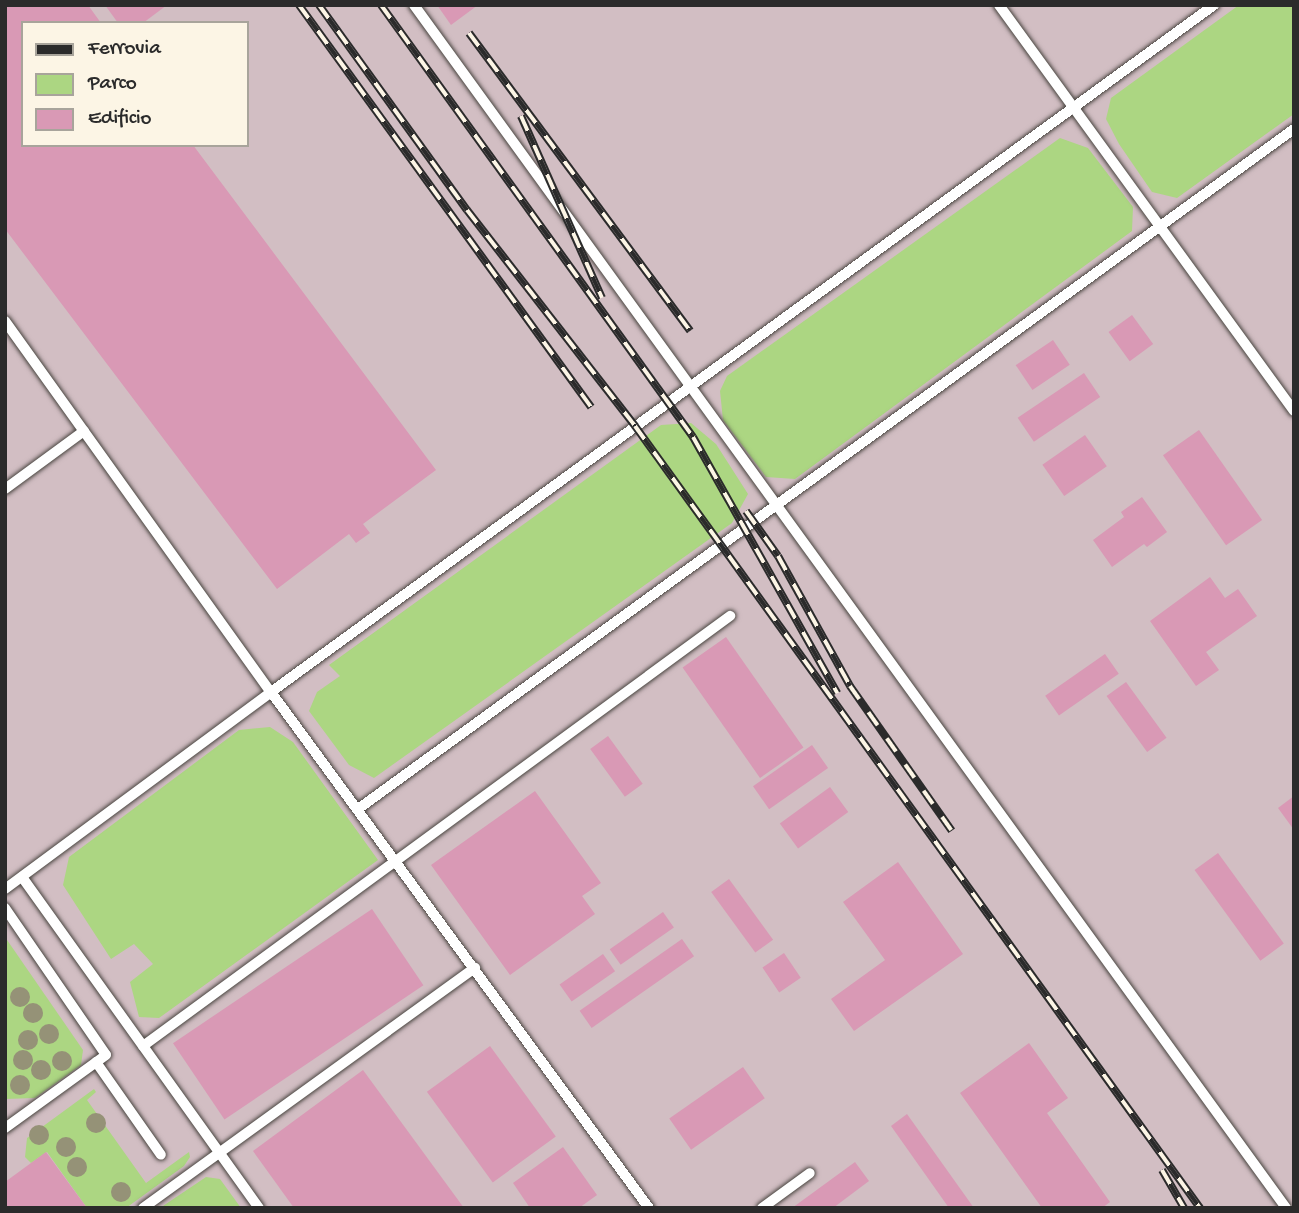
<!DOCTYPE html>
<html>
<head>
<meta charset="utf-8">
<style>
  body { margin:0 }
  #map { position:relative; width:1299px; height:1213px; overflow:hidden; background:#f0dbb9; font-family:"Gochi Hand",sans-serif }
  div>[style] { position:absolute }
  .industrial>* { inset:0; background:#d2bec3 }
  .green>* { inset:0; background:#acd682 }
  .building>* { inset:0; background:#d999b5; transform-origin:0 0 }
  .roads { filter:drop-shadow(0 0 2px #494540) drop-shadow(0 0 2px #494540) }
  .lane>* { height:10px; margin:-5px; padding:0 5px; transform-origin:5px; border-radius:5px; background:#fff }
  .rail>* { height:8px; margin-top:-4px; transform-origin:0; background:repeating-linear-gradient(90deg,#fcf5e5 0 16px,#2b2b2b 0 32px); box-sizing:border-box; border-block:2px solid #2b2b2b }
  .trees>* { width:20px; height:20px; margin:-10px; border-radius:50%; background:#959277 }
  span { translate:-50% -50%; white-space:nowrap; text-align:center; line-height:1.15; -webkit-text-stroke:5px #fcf5e5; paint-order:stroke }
  .frame { position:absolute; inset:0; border:7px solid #2b2b2b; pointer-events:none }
  .legend { position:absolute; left:21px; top:21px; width:228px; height:126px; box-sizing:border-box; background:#fcf5e5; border:2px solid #a8a49b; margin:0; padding:9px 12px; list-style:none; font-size:21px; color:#2b2b2b }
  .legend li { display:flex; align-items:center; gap:14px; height:35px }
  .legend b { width:35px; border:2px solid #a8a49b }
</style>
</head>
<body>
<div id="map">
  <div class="industrial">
    <div style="clip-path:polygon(evenodd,5px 5px,1294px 5px,1294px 1208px,5px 1208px,5px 5px,23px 23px,247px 23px,247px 145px,23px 145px,23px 23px)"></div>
  </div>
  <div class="green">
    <div style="clip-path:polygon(1239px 5px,1294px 5px,1294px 114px,1177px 198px,1152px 192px,1119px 144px,1106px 119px,1111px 98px)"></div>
    <div style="clip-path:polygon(1060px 138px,1088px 148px,1133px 207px,1132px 231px,795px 479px,766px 477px,723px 420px,720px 391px,727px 376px)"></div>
    <div style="clip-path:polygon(691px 423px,716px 444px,748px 494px,732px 523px,374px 778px,349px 765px,309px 711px,317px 692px,340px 676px,329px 665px,661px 425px)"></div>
    <div style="clip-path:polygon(270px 727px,293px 742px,378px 860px,159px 1018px,139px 1017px,130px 982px,153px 964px,134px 944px,111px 959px,63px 885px,69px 857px,239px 730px)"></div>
    <div style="clip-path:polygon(5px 937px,83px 1050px,81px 1065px,35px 1098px,5px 1099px)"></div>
    <div style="clip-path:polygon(94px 1089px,96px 1092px,87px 1100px,146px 1183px,189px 1152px,190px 1157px,184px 1166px,126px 1208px,87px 1208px,47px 1152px,31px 1163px,25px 1157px,27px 1138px)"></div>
    <div style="clip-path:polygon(206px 1177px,220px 1179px,241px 1208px,160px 1208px)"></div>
  </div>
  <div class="building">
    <div style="clip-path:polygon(5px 5px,88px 5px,101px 23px,23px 23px,23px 145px,193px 145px,436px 470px,363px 524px,370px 533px,356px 543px,349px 534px,277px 589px,5px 229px)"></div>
    <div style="clip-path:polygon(105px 5px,167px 5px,143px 23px,118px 23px)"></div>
    <div style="clip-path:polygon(437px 5px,478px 5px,451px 25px)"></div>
    <div style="left:1132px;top:315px;width:36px;height:29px;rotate:54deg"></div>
    <div style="left:1053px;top:340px;width:30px;height:45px;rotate:56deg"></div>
    <div style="left:1084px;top:373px;width:29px;height:80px;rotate:56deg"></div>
    <div style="left:1199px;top:430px;width:110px;height:44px;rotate:55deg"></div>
    <div style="left:1085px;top:435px;width:38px;height:52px;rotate:55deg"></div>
    <div style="clip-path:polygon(1142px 497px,1167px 532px,1147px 547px,1144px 544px,1112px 567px,1093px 540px,1124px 517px,1121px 512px)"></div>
    <div style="clip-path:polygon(1210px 577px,1225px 598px,1238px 589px,1257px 616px,1206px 652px,1219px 670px,1196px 686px,1150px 621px)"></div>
    <div style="left:726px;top:637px;width:135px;height:53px;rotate:55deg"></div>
    <div style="left:1105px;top:654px;width:24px;height:73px;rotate:55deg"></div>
    <div style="left:1126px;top:682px;width:69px;height:24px;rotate:54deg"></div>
    <div style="left:608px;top:736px;width:59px;height:22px;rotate:54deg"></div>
    <div style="left:812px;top:745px;width:28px;height:72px;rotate:55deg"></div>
    <div style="left:830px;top:787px;width:31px;height:62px;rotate:54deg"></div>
    <div style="clip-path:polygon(535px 791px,601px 883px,582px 896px,595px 914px,510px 975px,431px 865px)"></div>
    <div style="clip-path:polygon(1294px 796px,1294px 830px,1278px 808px)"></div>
    <div style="left:1218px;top:853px;width:112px;height:29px;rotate:54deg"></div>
    <div style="clip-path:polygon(898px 862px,963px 954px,854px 1031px,831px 999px,885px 960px,843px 902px)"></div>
    <div style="left:729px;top:879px;width:75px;height:22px;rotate:54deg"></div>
    <div style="left:372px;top:909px;width:92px;height:240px;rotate:56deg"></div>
    <div style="left:663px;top:912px;width:19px;height:65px;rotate:55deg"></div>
    <div style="left:682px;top:939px;width:21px;height:125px;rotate:55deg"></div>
    <div style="left:784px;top:953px;width:30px;height:26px;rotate:56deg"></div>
    <div style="left:603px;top:954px;width:21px;height:53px;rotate:55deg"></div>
    <div style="clip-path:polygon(1029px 1043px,1068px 1098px,1047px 1113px,1110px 1202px,1102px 1208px,1042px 1208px,960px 1093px)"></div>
    <div style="left:490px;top:1046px;width:112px;height:78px;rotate:54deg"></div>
    <div style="left:743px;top:1067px;width:38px;height:90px;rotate:55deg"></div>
    <div style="clip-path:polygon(363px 1070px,464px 1208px,294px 1208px,253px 1151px)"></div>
    <div style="clip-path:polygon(907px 1114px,974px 1208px,949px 1208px,891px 1126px)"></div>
    <div style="clip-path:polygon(563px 1147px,597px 1195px,579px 1208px,530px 1208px,513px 1183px)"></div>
    <div style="clip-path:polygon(46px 1152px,87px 1208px,5px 1208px,5px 1182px)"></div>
    <div style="clip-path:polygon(855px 1162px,869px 1181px,833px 1208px,792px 1208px)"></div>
  </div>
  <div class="roads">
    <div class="lane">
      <div style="left:414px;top:5px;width:1486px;rotate:54.06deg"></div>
      <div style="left:999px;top:5px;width:502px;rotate:54deg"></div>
      <div style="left:5px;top:321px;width:457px;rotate:54.4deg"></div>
      <div style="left:271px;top:692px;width:640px;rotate:53.78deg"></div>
      <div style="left:5px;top:489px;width:98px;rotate:-36.3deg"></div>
      <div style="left:358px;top:809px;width:1157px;rotate:-36deg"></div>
      <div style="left:22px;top:877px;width:407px;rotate:54.4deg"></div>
      <div style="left:5px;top:889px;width:331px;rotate:-36.5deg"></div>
      <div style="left:271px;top:692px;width:1167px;rotate:-36.07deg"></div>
      <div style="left:5px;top:908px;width:178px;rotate:55.5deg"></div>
      <div style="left:106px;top:1055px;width:125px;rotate:144.1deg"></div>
      <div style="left:143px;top:1046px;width:728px;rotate:-36.22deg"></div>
      <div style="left:96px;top:1062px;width:113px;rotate:55deg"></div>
      <div style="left:143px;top:1208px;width:410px;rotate:-35.9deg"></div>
      <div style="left:762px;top:1208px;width:59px;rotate:-36.1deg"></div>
    </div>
  </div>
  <div class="rail">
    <div style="left:299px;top:5px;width:497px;rotate:54deg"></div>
    <div style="left:319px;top:5px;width:253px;rotate:54.2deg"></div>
    <div style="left:467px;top:210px;width:274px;rotate:52.1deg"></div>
    <div style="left:635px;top:426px;width:965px;rotate:54.15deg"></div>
    <div style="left:381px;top:5px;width:533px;rotate:54.16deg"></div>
    <div style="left:693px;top:437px;width:294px;rotate:60.6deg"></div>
    <div style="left:469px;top:33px;width:371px;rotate:53.4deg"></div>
    <div style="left:521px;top:116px;width:199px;rotate:66deg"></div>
    <div style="left:746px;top:511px;width:55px;rotate:54.6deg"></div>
    <div style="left:778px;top:556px;width:149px;rotate:61deg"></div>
    <div style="left:850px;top:686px;width:177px;rotate:54.9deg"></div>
    <div style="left:1162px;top:1170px;width:44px;rotate:59.9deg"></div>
  </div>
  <div class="trees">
    <div style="left:20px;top:997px"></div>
    <div style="left:33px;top:1013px"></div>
    <div style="left:49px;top:1034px"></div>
    <div style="left:28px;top:1040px"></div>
    <div style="left:23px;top:1060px"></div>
    <div style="left:62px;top:1061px"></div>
    <div style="left:41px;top:1070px"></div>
    <div style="left:20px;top:1085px"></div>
    <div style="left:96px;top:1123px"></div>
    <div style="left:39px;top:1135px"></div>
    <div style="left:66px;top:1147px"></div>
    <div style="left:77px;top:1167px"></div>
    <div style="left:121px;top:1192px"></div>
  </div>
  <div class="frame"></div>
  <ul class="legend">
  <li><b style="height:9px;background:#2b2b2b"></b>Ferrovia</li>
  <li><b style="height:19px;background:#acd682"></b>Parco</li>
  <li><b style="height:19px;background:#d999b5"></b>Edificio</li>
  </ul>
</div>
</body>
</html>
